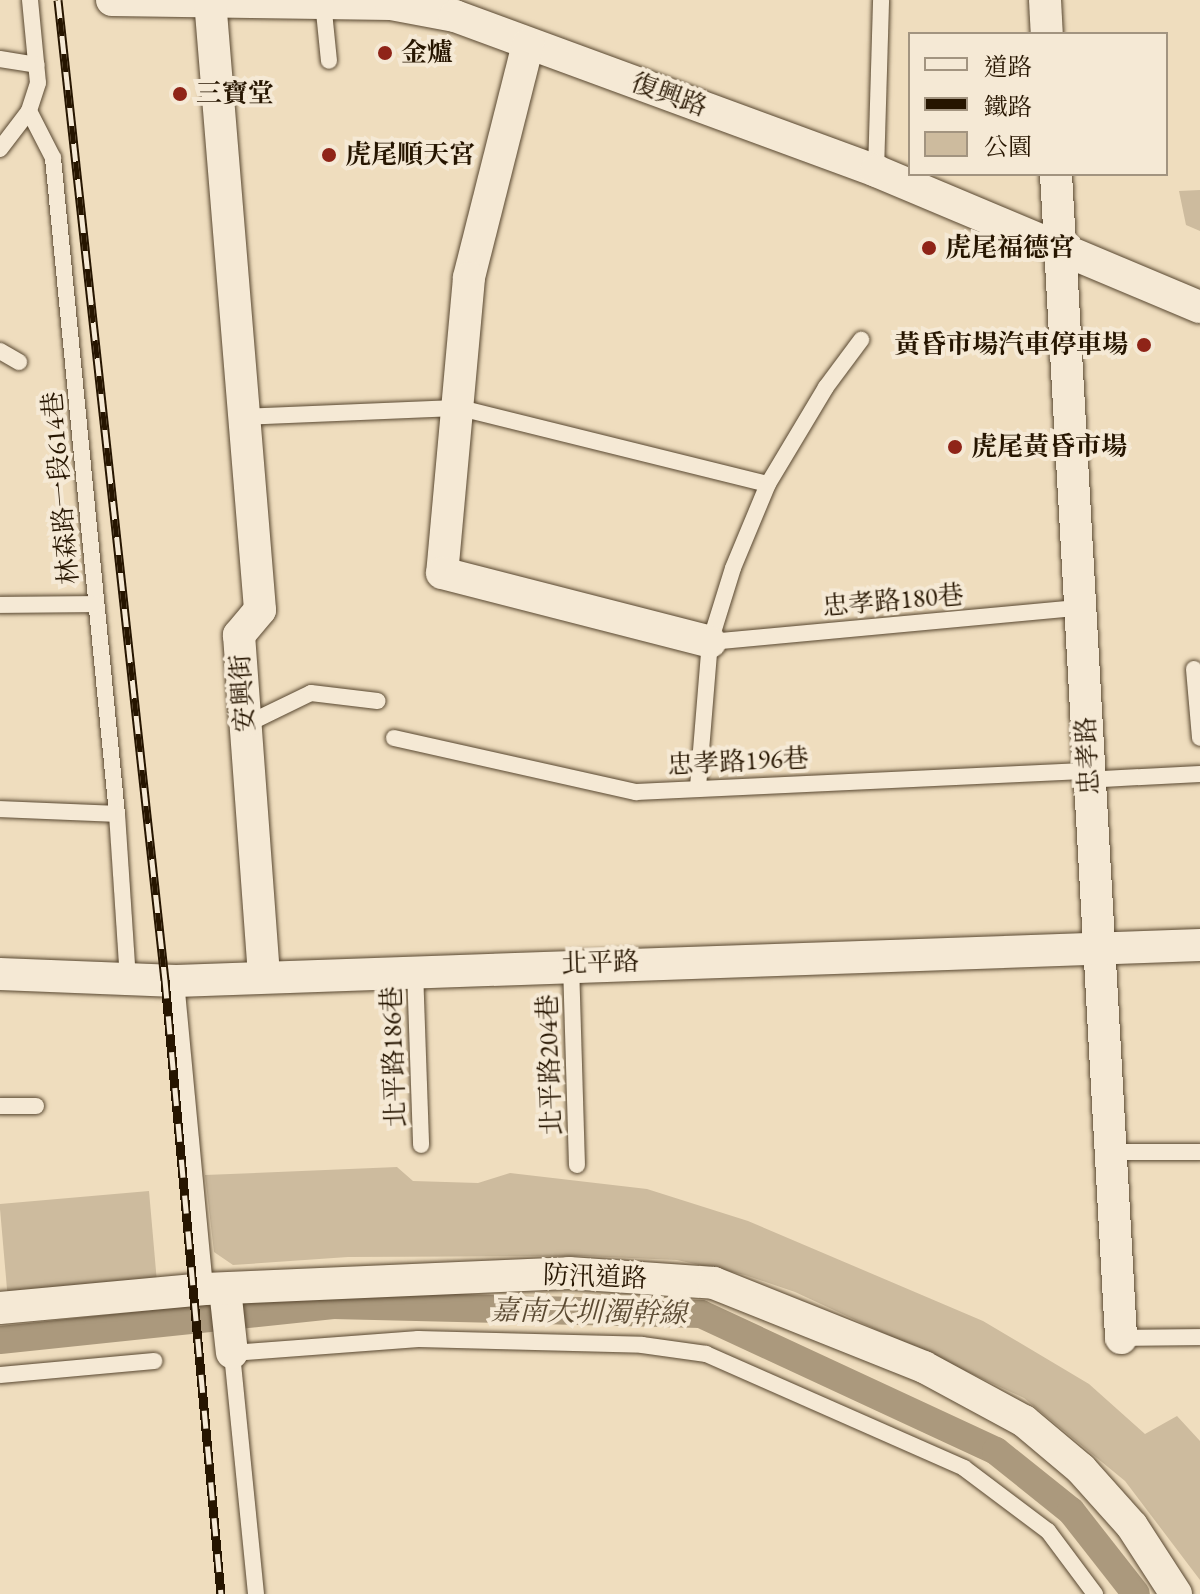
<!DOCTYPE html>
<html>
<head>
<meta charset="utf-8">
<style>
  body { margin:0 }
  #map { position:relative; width:1200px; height:1594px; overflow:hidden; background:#efddbe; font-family:"EB Garamond","Noto Serif TC",serif }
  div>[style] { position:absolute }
  .green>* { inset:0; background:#cdbb9e; transform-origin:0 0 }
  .canal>* { height:28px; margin:-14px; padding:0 14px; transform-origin:14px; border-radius:14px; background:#ab997d }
  .roads { filter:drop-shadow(0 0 2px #584730) drop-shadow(0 0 2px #584730) }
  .service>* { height:16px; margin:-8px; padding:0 8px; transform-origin:8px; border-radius:8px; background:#f5e9d5 }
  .minor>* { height:32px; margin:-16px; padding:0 16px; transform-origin:16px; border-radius:16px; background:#f5e9d5 }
  .rail>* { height:9px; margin-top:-4.5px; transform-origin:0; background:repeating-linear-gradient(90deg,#f5e9d5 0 18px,#261500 0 36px); box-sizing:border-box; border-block:2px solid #261500 }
  .dots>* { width:22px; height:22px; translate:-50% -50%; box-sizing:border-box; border:4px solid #f5e9d5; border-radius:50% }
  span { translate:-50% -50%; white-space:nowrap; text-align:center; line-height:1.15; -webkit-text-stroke:8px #f5e9d5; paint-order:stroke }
  .poi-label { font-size:26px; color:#261500; font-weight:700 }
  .left { translate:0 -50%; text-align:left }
  .right { translate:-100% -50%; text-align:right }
  .street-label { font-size:26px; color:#261500 }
  .water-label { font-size:28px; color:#5b4a32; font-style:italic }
  .legend { position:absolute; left:908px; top:32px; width:260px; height:144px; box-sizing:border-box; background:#f5e9d5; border:2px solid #a29480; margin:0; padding:10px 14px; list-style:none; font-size:24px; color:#261500 }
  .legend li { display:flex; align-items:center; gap:16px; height:40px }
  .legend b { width:40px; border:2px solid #a29480 }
</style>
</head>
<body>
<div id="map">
  <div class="green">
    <div style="clip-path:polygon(1200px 190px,1200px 231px,1186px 225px,1179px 191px)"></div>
    <div style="clip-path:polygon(397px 1167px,413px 1181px,478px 1183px,510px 1173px,647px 1189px,748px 1221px,983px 1321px,1089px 1384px,1145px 1434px,1177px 1416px,1200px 1441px,1200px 1580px,1125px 1481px,1024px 1398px,795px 1292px,745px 1275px,677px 1260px,586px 1256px,348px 1257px,233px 1265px,214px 1252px,205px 1175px)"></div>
    <div style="left:149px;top:1191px;width:91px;height:150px;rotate:85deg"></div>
  </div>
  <div class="canal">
    <div style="left:0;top:1340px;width:335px;rotate:-6deg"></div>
    <div style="left:333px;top:1305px;width:368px;rotate:1.4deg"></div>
    <div style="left:701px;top:1314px;width:325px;rotate:24.9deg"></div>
    <div style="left:996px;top:1451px;width:96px;rotate:38.7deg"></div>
    <div style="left:1071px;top:1511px;width:105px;rotate:51.9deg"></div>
  </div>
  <div class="roads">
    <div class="service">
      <div style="left:30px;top:0;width:83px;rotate:84.5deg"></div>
      <div style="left:38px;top:83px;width:29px;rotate:108deg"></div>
      <div style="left:29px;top:111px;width:53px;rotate:62.9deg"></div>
      <div style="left:53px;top:158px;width:659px;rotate:84.43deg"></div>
      <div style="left:117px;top:814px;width:165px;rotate:86.2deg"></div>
      <div style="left:323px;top:2px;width:59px;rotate:84.2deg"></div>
      <div style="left:0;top:59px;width:37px;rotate:9deg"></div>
      <div style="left:0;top:149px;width:48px;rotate:-52.7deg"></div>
      <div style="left:876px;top:171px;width:171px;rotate:-88.3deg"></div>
      <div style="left:0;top:351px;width:22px;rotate:30deg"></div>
      <div style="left:243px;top:417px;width:217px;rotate:-2.4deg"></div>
      <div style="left:460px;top:408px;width:317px;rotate:13.9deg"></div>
      <div style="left:0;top:605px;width:95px;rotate:-0.6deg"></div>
      <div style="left:710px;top:642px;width:372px;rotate:-5.3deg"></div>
      <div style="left:1194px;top:669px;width:69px;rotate:85deg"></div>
      <div style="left:245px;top:725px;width:73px;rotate:-25.9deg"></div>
      <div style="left:311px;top:693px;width:67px;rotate:6.8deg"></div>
      <div style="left:394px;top:738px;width:248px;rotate:12.6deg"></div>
      <div style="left:636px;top:792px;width:453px;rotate:-2.7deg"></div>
      <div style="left:1089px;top:771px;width:16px;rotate:30deg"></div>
      <div style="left:1103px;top:779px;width:97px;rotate:-3deg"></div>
      <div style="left:698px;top:787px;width:145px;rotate:-85.3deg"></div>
      <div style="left:710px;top:642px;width:77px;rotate:-72.7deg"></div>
      <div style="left:733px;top:568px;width:91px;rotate:-67.4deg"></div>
      <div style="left:768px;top:484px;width:113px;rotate:-59.1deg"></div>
      <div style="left:826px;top:387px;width:59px;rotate:-53.3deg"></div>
      <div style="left:0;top:809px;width:117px;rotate:2.4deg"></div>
      <div style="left:571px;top:964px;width:201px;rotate:88.3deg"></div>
      <div style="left:415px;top:970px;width:175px;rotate:88deg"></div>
      <div style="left:176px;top:981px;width:309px;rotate:84.6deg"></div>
      <div style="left:0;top:1106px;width:36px"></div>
      <div style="left:1113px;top:1152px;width:87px"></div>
      <div style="left:1121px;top:1338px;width:79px;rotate:-0.7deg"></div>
      <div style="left:0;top:1375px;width:155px;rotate:-5.2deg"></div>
      <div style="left:256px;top:1594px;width:242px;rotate:-95.7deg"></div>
      <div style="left:232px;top:1353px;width:187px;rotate:-4.3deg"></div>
      <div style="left:418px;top:1339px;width:224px;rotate:1.5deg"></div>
      <div style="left:642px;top:1345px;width:65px;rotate:8deg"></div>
      <div style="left:706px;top:1354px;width:282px;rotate:23.8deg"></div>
      <div style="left:964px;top:1468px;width:105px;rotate:36.9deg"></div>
      <div style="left:1048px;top:1531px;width:79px;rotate:53.3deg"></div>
    </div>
    <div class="minor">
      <div style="left:112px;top:0;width:279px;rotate:0.8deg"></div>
      <div style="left:391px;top:4px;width:65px;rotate:10.6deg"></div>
      <div style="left:455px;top:16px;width:449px;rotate:20.2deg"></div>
      <div style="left:876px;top:171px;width:351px;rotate:22.8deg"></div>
      <div style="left:210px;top:0;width:612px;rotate:85.31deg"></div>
      <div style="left:260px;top:610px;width:33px;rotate:130deg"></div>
      <div style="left:239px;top:635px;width:343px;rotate:85.8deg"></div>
      <div style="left:1045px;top:0;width:34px;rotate:87deg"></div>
      <div style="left:528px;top:44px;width:241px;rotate:104.2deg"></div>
      <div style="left:469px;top:278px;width:296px;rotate:95.2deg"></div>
      <div style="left:442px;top:573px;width:277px;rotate:14.4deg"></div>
      <div style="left:1056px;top:174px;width:1166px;rotate:86.8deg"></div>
      <div style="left:0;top:974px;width:176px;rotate:2.3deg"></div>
      <div style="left:176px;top:981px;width:1025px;rotate:-2.01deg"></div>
      <div style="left:225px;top:1289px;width:64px;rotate:83.8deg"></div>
      <div style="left:0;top:1308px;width:206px;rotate:-5.3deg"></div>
      <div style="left:205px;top:1289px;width:364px;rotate:-2.5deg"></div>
      <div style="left:569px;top:1273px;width:145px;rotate:3.9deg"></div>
      <div style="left:714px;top:1283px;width:226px;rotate:21.8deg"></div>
      <div style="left:924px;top:1367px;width:114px;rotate:28.4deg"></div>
      <div style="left:1024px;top:1421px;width:75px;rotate:40.1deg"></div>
      <div style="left:1081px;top:1469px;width:76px;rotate:48.2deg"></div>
      <div style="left:1132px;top:1526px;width:81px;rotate:57.1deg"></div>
    </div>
  </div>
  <div class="rail">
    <div style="left:58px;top:0;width:986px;rotate:83.77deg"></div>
    <div style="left:165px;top:980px;width:617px;rotate:84.79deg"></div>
  </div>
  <div class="dots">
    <div style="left:385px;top:53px;background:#8f2418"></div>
    <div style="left:180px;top:94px;background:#8f2418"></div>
    <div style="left:329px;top:155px;background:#8f2418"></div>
    <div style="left:929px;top:248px;background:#8f2418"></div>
    <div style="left:1144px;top:345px;background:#8f2418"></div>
    <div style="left:955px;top:447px;background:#8f2418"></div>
  </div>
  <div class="poi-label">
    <span class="left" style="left:401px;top:53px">金爐</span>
    <span class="left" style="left:196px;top:94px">三寶堂</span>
    <span class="left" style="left:345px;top:155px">虎尾順天宮</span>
    <span class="left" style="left:945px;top:248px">虎尾福德宮</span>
    <span class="right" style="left:1128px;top:345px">黃昏市場汽車停車場</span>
    <span class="left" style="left:971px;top:447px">虎尾黃昏市場</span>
  </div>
  <div class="street-label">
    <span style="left:669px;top:95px;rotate:20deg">復興路</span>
    <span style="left:61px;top:488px;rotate:-95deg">林森路一段614巷</span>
    <span style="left:893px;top:601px;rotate:-5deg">忠孝路180巷</span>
    <span style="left:243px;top:693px;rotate:-94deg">安興街</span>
    <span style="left:1088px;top:756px;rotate:-93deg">忠孝路</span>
    <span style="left:738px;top:762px;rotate:-3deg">忠孝路196巷</span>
    <span style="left:600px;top:963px;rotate:-2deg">北平路</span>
    <span style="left:394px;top:1057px;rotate:-92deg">北平路186巷</span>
    <span style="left:550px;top:1065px;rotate:-92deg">北平路204巷</span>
    <span style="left:595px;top:1277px;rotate:2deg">防汛道路</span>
  </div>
  <div class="water-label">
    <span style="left:589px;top:1311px;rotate:1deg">嘉南大圳濁幹線</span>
  </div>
  <ul class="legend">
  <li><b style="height:10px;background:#f5e9d5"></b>道路</li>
  <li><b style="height:10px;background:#261500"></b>鐵路</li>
  <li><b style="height:22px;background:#cdbb9e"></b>公園</li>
  </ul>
</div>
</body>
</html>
